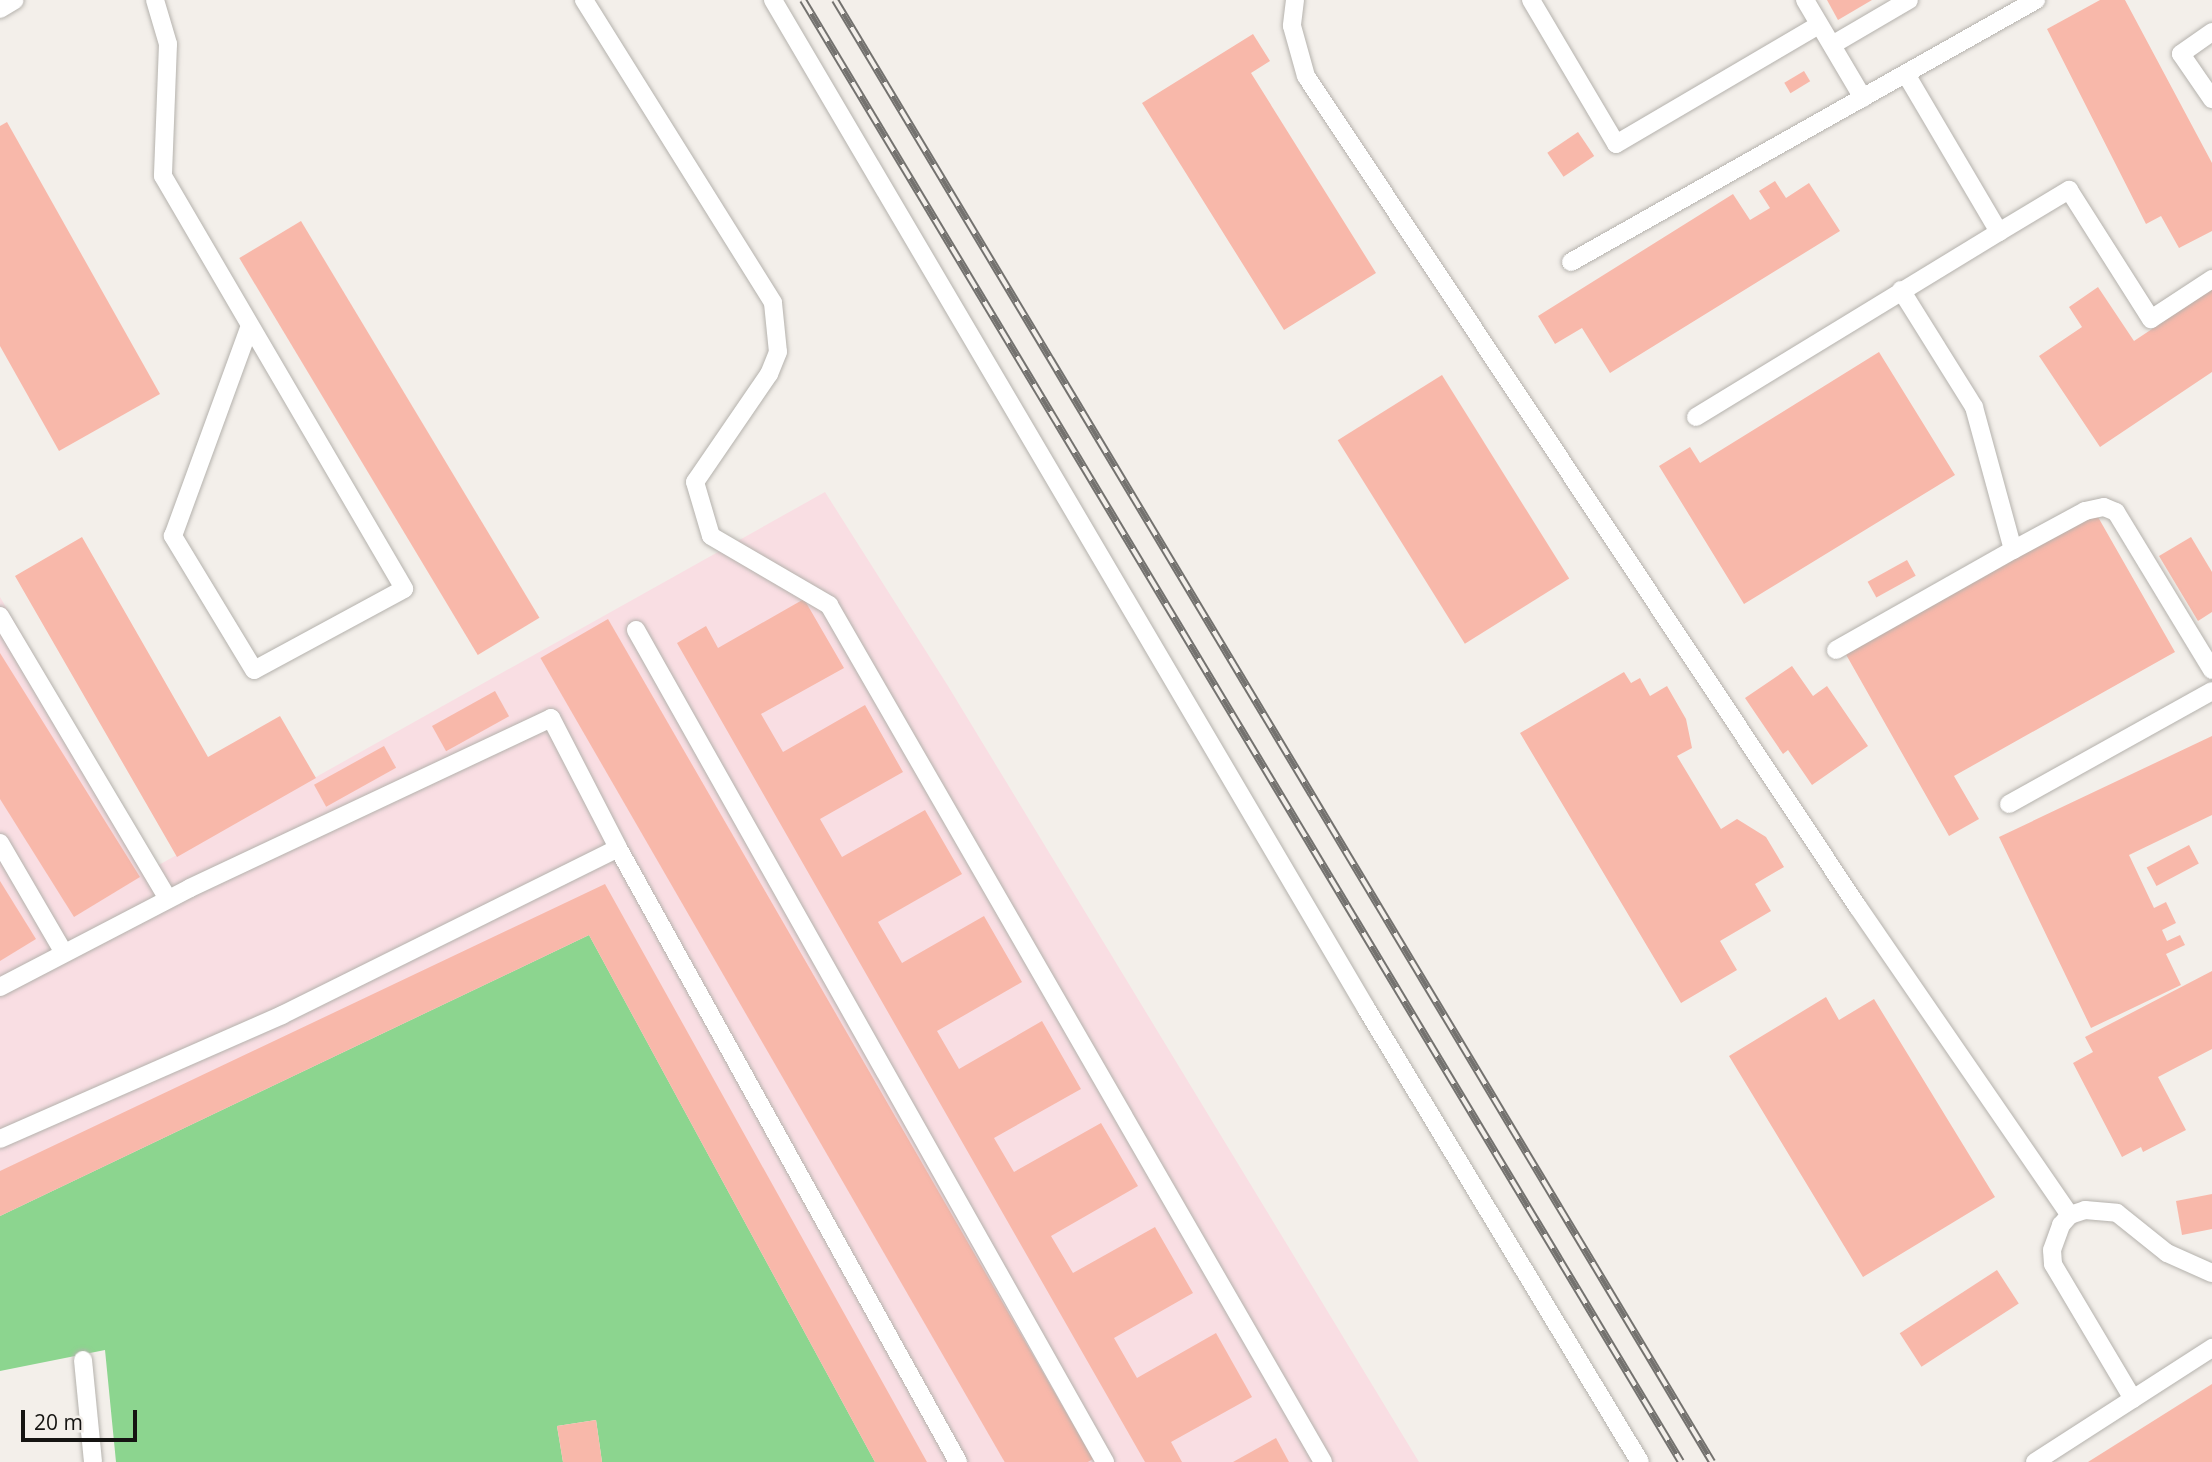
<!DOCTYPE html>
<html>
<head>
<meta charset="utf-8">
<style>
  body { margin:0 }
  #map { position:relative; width:2212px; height:1462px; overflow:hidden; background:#f3efea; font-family:"Open Sans",sans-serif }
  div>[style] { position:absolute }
  .industrial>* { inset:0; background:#f9dee3 }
  .green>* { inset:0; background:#8cd58f }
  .building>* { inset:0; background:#f8b8aa; transform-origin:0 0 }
  .roads { filter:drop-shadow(0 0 2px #b5b2ad) drop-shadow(0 0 2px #b5b2ad) }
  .service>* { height:18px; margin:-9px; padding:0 9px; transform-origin:9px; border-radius:9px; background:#fff }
  .rail>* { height:8px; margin-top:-4px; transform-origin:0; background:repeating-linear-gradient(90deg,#f3efea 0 16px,#74726f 0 32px); box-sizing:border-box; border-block:2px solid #74726f }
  span { translate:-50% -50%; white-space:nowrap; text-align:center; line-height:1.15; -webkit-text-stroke:5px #f3efea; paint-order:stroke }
  .scale { position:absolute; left:21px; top:1410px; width:116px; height:32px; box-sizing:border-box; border:4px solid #151412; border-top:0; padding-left:9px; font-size:21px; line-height:24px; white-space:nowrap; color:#151412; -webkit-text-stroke:5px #f3efea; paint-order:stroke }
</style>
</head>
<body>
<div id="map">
  <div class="industrial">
    <div style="clip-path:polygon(825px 492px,948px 686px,1419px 1462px,875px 1462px,589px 935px,0 1216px,0 597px,157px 866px)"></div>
  </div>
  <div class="green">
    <div style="clip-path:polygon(589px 935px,875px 1462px,602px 1462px,596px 1420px,557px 1426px,563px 1462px,116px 1462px,105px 1350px,0 1371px,0 1216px)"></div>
  </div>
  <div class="building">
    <div style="clip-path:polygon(1827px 0,1872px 0,1838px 20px)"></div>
    <div style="clip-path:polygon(2100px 0,2125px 0,2212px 163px,2212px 231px,2179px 248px,2161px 216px,2146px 224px,2047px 29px)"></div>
    <div style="clip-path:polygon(1253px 34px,1270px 61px,1251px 73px,1376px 273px,1284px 330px,1142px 103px)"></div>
    <div style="left:1804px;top:71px;width:12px;height:23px;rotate:59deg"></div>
    <div style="clip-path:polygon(7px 122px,160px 394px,59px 451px,0 346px,0 126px)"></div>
    <div style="left:1578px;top:132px;width:29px;height:37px;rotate:56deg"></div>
    <div style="clip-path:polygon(1775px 181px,1786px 198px,1809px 183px,1840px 231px,1610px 373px,1582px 328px,1555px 344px,1538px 316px,1733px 194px,1750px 220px,1770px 208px,1759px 191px)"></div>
    <div style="left:301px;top:221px;width:463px;height:72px;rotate:59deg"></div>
    <div style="clip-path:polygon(2098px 287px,2134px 341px,2212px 289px,2212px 372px,2100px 447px,2039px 356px,2082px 327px,2069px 307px)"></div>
    <div style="clip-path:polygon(1879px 352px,1955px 475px,1744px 604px,1659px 466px,1690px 447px,1700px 463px)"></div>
    <div style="left:1442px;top:375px;width:240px;height:123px;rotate:58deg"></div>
    <div style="clip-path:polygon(2094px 510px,2175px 652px,1954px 776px,1979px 819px,1949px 836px,1844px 651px)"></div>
    <div style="clip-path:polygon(82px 537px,208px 757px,280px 716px,316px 778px,177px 857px,15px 576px)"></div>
    <div style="clip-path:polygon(2191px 537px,2212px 572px,2212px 612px,2198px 621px,2159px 556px)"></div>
    <div style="left:1907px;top:560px;width:18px;height:45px;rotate:61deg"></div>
    <div style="clip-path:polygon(804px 599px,844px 668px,761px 714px,783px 752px,865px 705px,903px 772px,820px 819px,842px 857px,925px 810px,962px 874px,878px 922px,902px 963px,984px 916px,1022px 982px,937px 1031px,959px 1069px,1042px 1021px,1081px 1089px,994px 1138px,1014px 1172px,1101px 1123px,1138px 1186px,1051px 1236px,1073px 1273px,1155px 1227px,1193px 1293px,1114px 1338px,1137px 1378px,1216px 1333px,1252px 1397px,1171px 1442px,1182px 1462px,1145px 1462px,677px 643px,706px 626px,718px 648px)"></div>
    <div style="left:608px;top:619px;width:970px;height:78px;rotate:60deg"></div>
    <div style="clip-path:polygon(0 653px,140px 877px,74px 917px,0 799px)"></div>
    <div style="clip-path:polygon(1792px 666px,1813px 696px,1827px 686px,1868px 746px,1812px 785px,1788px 750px,1783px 754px,1745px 698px)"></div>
    <div style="clip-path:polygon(1624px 672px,1631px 683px,1640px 678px,1650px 696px,1667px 686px,1686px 719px,1692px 748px,1677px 756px,1721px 829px,1737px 819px,1766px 837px,1784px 867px,1755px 884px,1771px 911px,1720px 941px,1737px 970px,1681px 1003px,1520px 733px)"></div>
    <div style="left:495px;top:691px;width:29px;height:72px;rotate:61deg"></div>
    <div style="clip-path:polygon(2212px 736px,2212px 815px,2129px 855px,2154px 908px,2166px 902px,2176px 923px,2162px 930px,2167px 941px,2180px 935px,2185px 945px,2166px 954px,2181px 985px,2091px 1028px,1999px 837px)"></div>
    <div style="left:384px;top:746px;width:25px;height:80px;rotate:61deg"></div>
    <div style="left:2189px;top:845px;width:21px;height:48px;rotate:62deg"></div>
    <div style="clip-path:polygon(0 881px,36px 939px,0 961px)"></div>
    <div style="clip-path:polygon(605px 884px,927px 1462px,875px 1462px,589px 935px,0 1216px,0 1171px)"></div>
    <div style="clip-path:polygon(2212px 971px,2212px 1049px,2158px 1077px,2186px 1130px,2143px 1152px,2141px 1147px,2122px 1157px,2073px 1063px,2093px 1052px,2085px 1037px)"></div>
    <div style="clip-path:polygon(1826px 997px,1839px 1020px,1874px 999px,1995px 1197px,1863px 1277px,1729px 1056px)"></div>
    <div style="clip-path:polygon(2212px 1194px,2212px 1229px,2182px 1235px,2176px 1201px)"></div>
    <div style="left:1997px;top:1270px;width:40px;height:116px;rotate:57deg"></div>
    <div style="clip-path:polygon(2212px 1384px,2212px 1462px,2088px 1462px)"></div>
    <div style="clip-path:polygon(596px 1420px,602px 1462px,563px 1462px,557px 1426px)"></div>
    <div style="clip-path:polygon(1276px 1438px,1289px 1462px,1233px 1462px)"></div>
  </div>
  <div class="roads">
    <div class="service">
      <div style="left:155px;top:0;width:46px;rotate:73.5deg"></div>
      <div style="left:168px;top:44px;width:132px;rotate:92.2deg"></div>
      <div style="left:163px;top:176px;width:478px;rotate:59.7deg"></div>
      <div style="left:404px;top:589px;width:170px;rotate:151.6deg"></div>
      <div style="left:254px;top:670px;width:157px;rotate:-121.2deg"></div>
      <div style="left:173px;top:536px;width:221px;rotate:-69.9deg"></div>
      <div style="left:584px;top:0;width:357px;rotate:58deg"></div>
      <div style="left:773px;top:303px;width:49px;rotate:84.2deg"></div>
      <div style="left:778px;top:352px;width:24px;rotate:112deg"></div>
      <div style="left:769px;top:374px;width:131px;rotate:124.4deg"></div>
      <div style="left:695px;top:482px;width:56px;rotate:73.5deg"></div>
      <div style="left:711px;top:536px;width:137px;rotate:30.3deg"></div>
      <div style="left:829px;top:605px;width:989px;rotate:60.04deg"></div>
      <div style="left:773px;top:0;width:1169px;rotate:59.53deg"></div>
      <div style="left:1366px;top:1008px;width:530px;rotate:58.89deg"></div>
      <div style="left:1295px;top:0;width:26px;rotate:97deg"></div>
      <div style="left:1292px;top:26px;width:52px;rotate:74.4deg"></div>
      <div style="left:1306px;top:76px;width:998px;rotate:56.41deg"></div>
      <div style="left:1858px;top:907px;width:374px;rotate:55.5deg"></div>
      <div style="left:1531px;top:0;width:167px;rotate:59.4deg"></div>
      <div style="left:1616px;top:144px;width:235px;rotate:-30.4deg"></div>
      <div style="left:1805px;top:0;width:114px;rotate:59.4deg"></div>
      <div style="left:0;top:9px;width:17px;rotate:-31deg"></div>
      <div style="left:2212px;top:32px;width:38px;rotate:145deg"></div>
      <div style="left:2181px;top:54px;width:55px;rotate:55.4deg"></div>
      <div style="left:1832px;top:45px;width:89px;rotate:-30.3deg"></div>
      <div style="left:1999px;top:232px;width:82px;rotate:-31deg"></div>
      <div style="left:2069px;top:190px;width:153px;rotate:57.6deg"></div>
      <div style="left:2151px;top:319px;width:73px;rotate:-33.3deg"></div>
      <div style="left:1571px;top:262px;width:534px;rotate:-29.4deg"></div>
      <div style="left:1901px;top:290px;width:138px;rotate:58deg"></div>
      <div style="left:1974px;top:407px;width:148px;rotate:74.7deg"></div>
      <div style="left:2013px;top:550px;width:82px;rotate:-28.4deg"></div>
      <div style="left:2085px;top:511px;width:19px;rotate:-12deg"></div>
      <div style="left:2104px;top:507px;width:13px;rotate:23deg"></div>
      <div style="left:2116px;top:512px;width:185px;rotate:58.7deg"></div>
      <div style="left:1696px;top:417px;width:355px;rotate:-31.4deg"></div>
      <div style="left:1999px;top:232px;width:183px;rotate:-120.5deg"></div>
      <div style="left:0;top:616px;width:329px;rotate:59.3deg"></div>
      <div style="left:636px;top:630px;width:955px;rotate:60.59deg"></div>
      <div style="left:1836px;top:650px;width:203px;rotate:-29.5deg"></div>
      <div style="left:2009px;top:804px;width:232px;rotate:-29.1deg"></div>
      <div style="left:0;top:843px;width:127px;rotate:59.8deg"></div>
      <div style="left:0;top:987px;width:214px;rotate:-27.5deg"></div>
      <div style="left:190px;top:888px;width:399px;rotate:-25.2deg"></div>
      <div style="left:551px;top:718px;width:146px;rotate:62.7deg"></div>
      <div style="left:0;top:1139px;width:308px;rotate:-23.7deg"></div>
      <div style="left:282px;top:1015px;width:375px;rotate:-26.4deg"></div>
      <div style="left:618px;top:848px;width:702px;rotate:61.02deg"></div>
      <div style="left:83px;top:1360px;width:102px;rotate:84.4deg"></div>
      <div style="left:2133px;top:1399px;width:157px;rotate:-120.7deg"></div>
      <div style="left:2053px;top:1264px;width:14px;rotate:-94deg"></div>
      <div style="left:2052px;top:1250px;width:27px;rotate:-70deg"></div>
      <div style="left:2061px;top:1225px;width:13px;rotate:-48deg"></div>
      <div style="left:2070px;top:1215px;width:16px;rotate:-18deg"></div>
      <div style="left:2085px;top:1210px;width:32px;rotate:5deg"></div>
      <div style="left:2117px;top:1213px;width:64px;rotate:38.7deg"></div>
      <div style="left:2167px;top:1253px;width:49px;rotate:24deg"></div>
      <div style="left:2035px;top:1462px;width:211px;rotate:-32.8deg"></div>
    </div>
  </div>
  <div class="rail">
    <div style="left:803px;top:0;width:1705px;rotate:59.01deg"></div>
    <div style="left:835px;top:0;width:1705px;rotate:59.04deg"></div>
  </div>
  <div class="scale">20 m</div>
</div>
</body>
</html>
